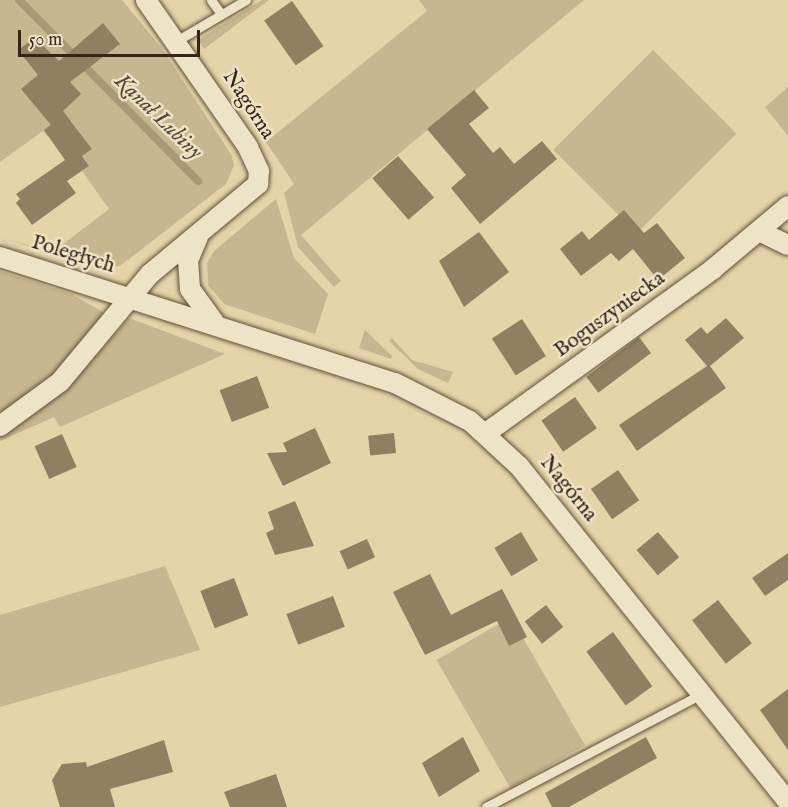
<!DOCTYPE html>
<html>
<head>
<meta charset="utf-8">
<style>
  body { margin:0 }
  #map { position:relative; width:788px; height:807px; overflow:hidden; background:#e5d4a8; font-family:"IM FELL English",serif }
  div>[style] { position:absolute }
  .green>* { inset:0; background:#c7b68f; transform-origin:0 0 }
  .stream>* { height:8px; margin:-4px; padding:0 4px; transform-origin:4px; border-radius:4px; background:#aa9877 }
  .building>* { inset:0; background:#917f62; transform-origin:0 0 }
  .roads { filter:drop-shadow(0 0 2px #624f3b) drop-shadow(0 0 2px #624f3b) }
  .service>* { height:9px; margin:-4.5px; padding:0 4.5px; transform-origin:4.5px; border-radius:4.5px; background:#eee3c6 }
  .minor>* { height:20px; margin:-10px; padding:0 10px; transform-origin:10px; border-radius:10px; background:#eee3c6 }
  span { translate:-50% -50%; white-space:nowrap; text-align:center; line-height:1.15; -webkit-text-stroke:5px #eee3c6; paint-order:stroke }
  .street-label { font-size:21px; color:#372317 }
  .water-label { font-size:22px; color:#5a4634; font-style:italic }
  .scale { position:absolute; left:18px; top:30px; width:182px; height:27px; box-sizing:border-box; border:3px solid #372317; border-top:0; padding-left:8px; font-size:18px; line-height:21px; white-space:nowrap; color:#372317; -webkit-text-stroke:4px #eee3c6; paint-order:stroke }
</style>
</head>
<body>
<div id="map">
  <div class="green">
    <div style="clip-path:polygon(0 0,122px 0,163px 50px,232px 156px,234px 165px,226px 184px,120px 266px,96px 267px,0 237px,53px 252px,109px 209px,82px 171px,89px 166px,82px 155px,91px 148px,71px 121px,48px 137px,43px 131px,0 162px)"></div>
    <div style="clip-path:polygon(262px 0,269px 0,204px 49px,198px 40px)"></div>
    <div style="clip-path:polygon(419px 0,584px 0,301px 235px,341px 281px,334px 287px,298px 247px,284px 193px,294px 184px,266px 142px,427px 11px)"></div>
    <div style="left:653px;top:50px;width:118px;height:141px;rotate:45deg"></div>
    <div style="clip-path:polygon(788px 87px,788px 136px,765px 107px)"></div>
    <div style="clip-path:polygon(276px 199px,294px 258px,328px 294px,315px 334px,224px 304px,208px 285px,207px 263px,214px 251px)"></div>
    <div style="clip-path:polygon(0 271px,71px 294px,107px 314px,61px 371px,0 413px)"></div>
    <div style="clip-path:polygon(129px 318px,225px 354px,60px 427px,54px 417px,0 441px,0 434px,69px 386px)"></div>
    <div style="clip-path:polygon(365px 330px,392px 356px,391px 359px,359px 348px)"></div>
    <div style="clip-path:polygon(392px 338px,412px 360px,453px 372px,448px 383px,418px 369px,389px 341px)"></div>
    <div style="clip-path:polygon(165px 566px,200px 650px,0 707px,0 615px)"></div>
    <div style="left:511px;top:617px;width:148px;height:86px;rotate:60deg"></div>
  </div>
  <div class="stream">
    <div style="left:19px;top:0;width:255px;rotate:45.3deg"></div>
  </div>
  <div class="building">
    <div style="left:292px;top:1px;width:55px;height:34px;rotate:55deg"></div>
    <div style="clip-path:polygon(103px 23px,120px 44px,70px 82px,81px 94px,63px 111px,92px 149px,82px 156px,89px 166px,67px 181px,76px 193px,32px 225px,16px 203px,20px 199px,16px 194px,65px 160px,44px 130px,51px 125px,21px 89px,38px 75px,18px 50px,35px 38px,59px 61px)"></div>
    <div style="clip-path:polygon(474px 90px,489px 108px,469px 124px,493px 153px,500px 147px,514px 164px,542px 141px,557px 159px,480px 224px,451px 188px,466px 175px,427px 129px)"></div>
    <div style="left:398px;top:156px;width:55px;height:34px;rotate:49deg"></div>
    <div style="clip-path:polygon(624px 210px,644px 233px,657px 223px,685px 258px,658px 280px,633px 249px,619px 261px,611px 253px,581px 276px,560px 249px,582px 231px,589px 240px)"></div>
    <div style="clip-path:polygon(479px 232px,509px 272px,464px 307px,439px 261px)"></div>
    <div style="clip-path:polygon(726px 318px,744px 338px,710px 366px,726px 388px,637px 451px,619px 425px,707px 366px,685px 340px,701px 327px,707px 334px)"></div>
    <div style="left:522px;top:319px;width:44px;height:36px;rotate:57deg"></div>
    <div style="left:639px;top:337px;width:20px;height:66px;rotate:53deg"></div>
    <div style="left:257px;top:376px;width:34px;height:40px;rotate:69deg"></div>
    <div style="left:575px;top:397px;width:38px;height:41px;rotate:55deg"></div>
    <div style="clip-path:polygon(315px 428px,331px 463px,283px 486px,267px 453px,287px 452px,283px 443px)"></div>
    <div style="left:394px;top:433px;width:20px;height:26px;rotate:84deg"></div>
    <div style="left:62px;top:434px;width:36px;height:30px;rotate:66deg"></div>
    <div style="left:618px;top:470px;width:37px;height:33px;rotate:55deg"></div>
    <div style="clip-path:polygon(295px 501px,314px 546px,275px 555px,266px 533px,274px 529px,268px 512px)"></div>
    <div style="left:521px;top:532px;width:33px;height:31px;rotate:59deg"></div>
    <div style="left:658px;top:532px;width:33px;height:28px;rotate:50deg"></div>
    <div style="left:367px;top:539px;width:20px;height:30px;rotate:66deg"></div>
    <div style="clip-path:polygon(788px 553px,788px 580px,765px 596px,752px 578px)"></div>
    <div style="clip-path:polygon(430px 574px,451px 615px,502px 589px,527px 637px,509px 646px,497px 621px,425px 655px,393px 592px)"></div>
    <div style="left:234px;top:578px;width:40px;height:36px;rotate:69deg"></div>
    <div style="left:333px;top:596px;width:33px;height:50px;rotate:69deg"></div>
    <div style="left:718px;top:600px;width:55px;height:33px;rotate:52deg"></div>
    <div style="left:546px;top:605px;width:28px;height:27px;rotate:52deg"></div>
    <div style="left:613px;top:632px;width:67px;height:33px;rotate:54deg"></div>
    <div style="clip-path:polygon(788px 689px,788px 750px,760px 710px)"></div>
    <div style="clip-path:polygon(463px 737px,480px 771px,439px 797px,422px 763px)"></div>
    <div style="clip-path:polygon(646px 737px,657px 758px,569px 807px,552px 807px,545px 793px)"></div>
    <div style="clip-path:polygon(164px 740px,173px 772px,110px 789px,115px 807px,60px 807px,52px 780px,62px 764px,86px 762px,87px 767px)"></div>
    <div style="clip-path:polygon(276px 774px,287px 807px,230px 807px,224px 792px)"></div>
  </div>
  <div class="roads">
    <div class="service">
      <div style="left:211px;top:0;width:17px;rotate:54deg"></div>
      <div style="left:178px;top:40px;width:79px;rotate:-30.5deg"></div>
      <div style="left:486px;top:807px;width:243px;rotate:-27.7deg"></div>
    </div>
    <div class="minor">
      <div style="left:759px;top:231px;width:32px;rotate:26deg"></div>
      <div style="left:198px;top:237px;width:25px;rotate:113deg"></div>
      <div style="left:188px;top:260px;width:29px;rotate:86deg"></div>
      <div style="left:190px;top:289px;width:41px;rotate:54deg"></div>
      <div style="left:0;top:257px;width:415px;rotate:17.7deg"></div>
      <div style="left:395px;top:383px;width:84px;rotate:26.9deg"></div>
      <div style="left:470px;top:421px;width:67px;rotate:42.6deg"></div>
      <div style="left:519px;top:466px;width:430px;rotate:51.3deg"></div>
      <div style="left:0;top:426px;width:74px;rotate:-36.3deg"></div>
      <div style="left:60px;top:382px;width:141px;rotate:-50.2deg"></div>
      <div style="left:150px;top:274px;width:141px;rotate:-39.8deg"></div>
      <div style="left:258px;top:184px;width:13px;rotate:-86deg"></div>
      <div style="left:259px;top:171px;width:26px;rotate:-115deg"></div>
      <div style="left:248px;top:147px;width:179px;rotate:-124.8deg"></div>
      <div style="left:486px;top:433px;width:280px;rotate:-35.8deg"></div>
      <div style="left:713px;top:269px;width:98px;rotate:-40deg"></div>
    </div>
  </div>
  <div class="street-label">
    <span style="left:248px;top:105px;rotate:57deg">Nagórna</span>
    <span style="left:73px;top:255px;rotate:17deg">Poległych</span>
    <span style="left:610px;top:315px;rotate:-36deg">Boguszyniecka</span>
    <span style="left:568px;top:489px;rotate:51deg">Nagórna</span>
  </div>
  <div class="water-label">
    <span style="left:158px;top:117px;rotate:44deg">Kanał Lubiny</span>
  </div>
  <div class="scale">50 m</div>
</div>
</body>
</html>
